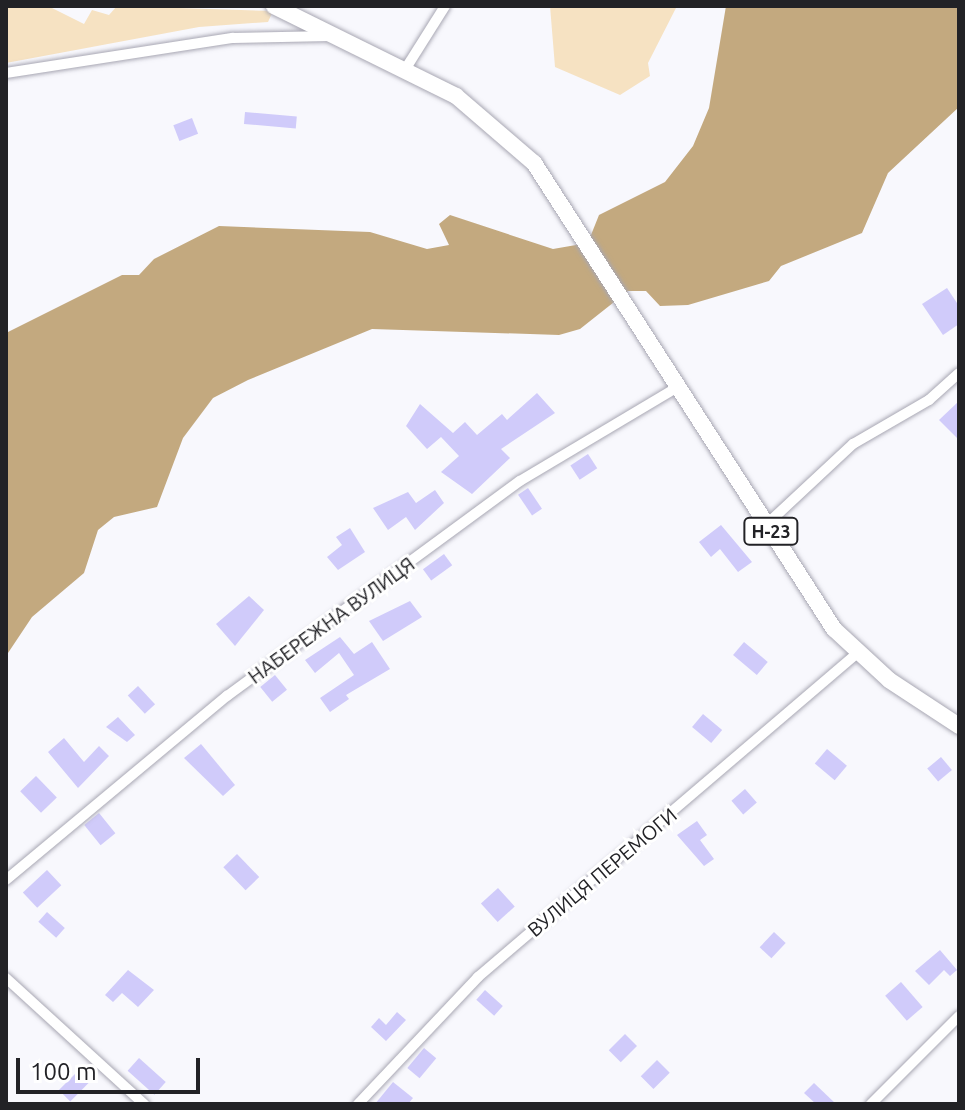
<!DOCTYPE html>
<html>
<head>
<meta charset="utf-8">
<style>
  body { margin:0 }
  #map { position:relative; width:965px; height:1110px; overflow:hidden; background:#f8f8fd; font-family:Ubuntu,sans-serif }
  div>[style] { position:absolute }
  .green>* { inset:0; background:#f6e2c2 }
  .water>* { inset:0; background:#c3a97f }
  .building>* { inset:0; background:#d0cbfa; transform-origin:0 0 }
  .roads { filter:drop-shadow(0 0 2px #a8a7b3) drop-shadow(0 0 2px #a8a7b3) }
  .street>* { height:10px; margin:-5px; padding:0 5px; transform-origin:5px; border-radius:5px; background:#fff }
  .primary>* { height:16px; margin:-8px; padding:0 8px; transform-origin:8px; border-radius:8px; background:#fff }
  span { translate:-50% -50%; white-space:nowrap; text-align:center; line-height:1.15; -webkit-text-stroke:6px #fff; paint-order:stroke }
  .shield-label span { padding:2px 6px; background:#fff; border:2px solid; border-radius:6px; -webkit-text-stroke-width:0 }
  .shield-label { font-size:18px; color:#222226; font-weight:700 }
  .street-label { font-size:20px; color:#222226 }
  .frame { position:absolute; inset:0; border:8px solid #222226; pointer-events:none }
  .scale { position:absolute; left:16px; top:1058px; width:184px; height:36px; box-sizing:border-box; border:4px solid #222226; border-top:0; padding-left:10px; font-size:24px; line-height:28px; white-space:nowrap; color:#222226; -webkit-text-stroke:6px #fff; paint-order:stroke }
</style>
</head>
<body>
<div id="map">
  <div class="green">
    <div style="clip-path:polygon(6px 6px,48px 6px,84px 24px,92px 10px,109px 15px,117px 6px,273px 11px,268px 22px,199px 27px,6px 63px)"></div>
    <div style="clip-path:polygon(550px 6px,677px 6px,648px 63px,650px 76px,620px 95px,555px 67px)"></div>
  </div>
  <div class="water">
    <div style="clip-path:polygon(726px 6px,959px 6px,959px 107px,888px 173px,862px 233px,781px 266px,769px 281px,688px 305px,660px 306px,646px 291px,628px 291px,580px 329px,559px 335px,372px 329px,248px 380px,213px 398px,183px 438px,157px 507px,114px 517px,98px 530px,84px 573px,32px 617px,6px 656px,6px 333px,122px 275px,139px 275px,154px 259px,219px 226px,370px 232px,427px 249px,449px 245px,439px 224px,450px 215px,553px 249px,576px 245px,591px 235px,599px 215px,665px 182px,693px 146px,709px 108px)"></div>
  </div>
  <div class="building">
    <div style="left:245px;top:112px;width:52px;height:12px;rotate:5deg"></div>
    <div style="left:192px;top:118px;width:17px;height:20px;rotate:69deg"></div>
    <div style="clip-path:polygon(947px 288px,959px 306px,959px 324px,943px 335px,922px 304px)"></div>
    <div style="clip-path:polygon(537px 393px,555px 413px,501px 449px,510px 458px,472px 494px,441px 472px,459px 456px,441px 437px,427px 449px,406px 426px,420px 404px,453px 433px,465px 422px,477px 435px,502px 414px,507px 420px)"></div>
    <div style="clip-path:polygon(959px 401px,959px 440px,939px 420px)"></div>
    <div style="left:588px;top:454px;width:17px;height:21px;rotate:57deg"></div>
    <div style="left:528px;top:488px;width:25px;height:12px;rotate:56deg"></div>
    <div style="clip-path:polygon(435px 490px,444px 503px,415px 530px,406px 517px,388px 530px,373px 508px,408px 492px,416px 503px)"></div>
    <div style="clip-path:polygon(721px 525px,752px 562px,738px 572px,720px 549px,711px 557px,699px 542px)"></div>
    <div style="clip-path:polygon(350px 528px,365px 552px,338px 570px,327px 557px,342px 545px,336px 537px)"></div>
    <div style="left:444px;top:554px;width:14px;height:26px;rotate:54deg"></div>
    <div style="clip-path:polygon(249px 596px,264px 610px,235px 646px,216px 624px)"></div>
    <div style="clip-path:polygon(410px 601px,422px 617px,383px 641px,369px 621px)"></div>
    <div style="clip-path:polygon(340px 637px,354px 654px,372px 642px,390px 669px,346px 695px,349px 699px,330px 712px,320px 698px,354px 675px,339px 653px,315px 673px,305px 660px)"></div>
    <div style="left:744px;top:642px;width:31px;height:17px;rotate:40deg"></div>
    <div style="left:275px;top:675px;width:19px;height:19px;rotate:51deg"></div>
    <div style="left:138px;top:686px;width:25px;height:14px;rotate:47deg"></div>
    <div style="left:703px;top:714px;width:25px;height:17px;rotate:40deg"></div>
    <div style="clip-path:polygon(118px 717px,135px 735px,127px 742px,106px 727px)"></div>
    <div style="clip-path:polygon(64px 738px,84px 762px,99px 746px,109px 756px,78px 788px,48px 752px)"></div>
    <div style="clip-path:polygon(201px 744px,235px 785px,223px 796px,184px 758px)"></div>
    <div style="left:827px;top:749px;width:26px;height:19px;rotate:40deg"></div>
    <div style="left:941px;top:757px;width:17px;height:18px;rotate:50deg"></div>
    <div style="left:36px;top:776px;width:30px;height:22px;rotate:46deg"></div>
    <div style="left:745px;top:789px;width:18px;height:18px;rotate:49deg"></div>
    <div style="left:99px;top:813px;width:26px;height:19px;rotate:51deg"></div>
    <div style="clip-path:polygon(697px 821px,707px 835px,700px 840px,714px 859px,704px 866px,677px 835px)"></div>
    <div style="left:237px;top:854px;width:32px;height:19px;rotate:46deg"></div>
    <div style="left:47px;top:870px;width:21px;height:33px;rotate:47deg"></div>
    <div style="left:498px;top:888px;width:25px;height:23px;rotate:48deg"></div>
    <div style="left:47px;top:912px;width:24px;height:13px;rotate:42deg"></div>
    <div style="left:774px;top:932px;width:16px;height:21px;rotate:43deg"></div>
    <div style="clip-path:polygon(940px 950px,957px 970px,950px 976px,944px 970px,929px 985px,915px 971px)"></div>
    <div style="clip-path:polygon(128px 970px,154px 990px,138px 1007px,122px 993px,113px 1002px,105px 995px)"></div>
    <div style="left:901px;top:982px;width:33px;height:21px;rotate:49deg"></div>
    <div style="left:485px;top:990px;width:24px;height:13px;rotate:42deg"></div>
    <div style="clip-path:polygon(397px 1012px,406px 1020px,386px 1041px,371px 1027px,379px 1018px,386px 1025px)"></div>
    <div style="left:625px;top:1034px;width:17px;height:23px;rotate:45deg"></div>
    <div style="left:424px;top:1048px;width:16px;height:26px;rotate:40deg"></div>
    <div style="left:139px;top:1058px;width:36px;height:17px;rotate:42deg"></div>
    <div style="left:657px;top:1060px;width:18px;height:23px;rotate:45deg"></div>
    <div style="left:78px;top:1071px;width:16px;height:27px;rotate:45deg"></div>
    <div style="clip-path:polygon(393px 1082px,413px 1098px,408px 1104px,375px 1104px)"></div>
    <div style="clip-path:polygon(814px 1083px,836px 1104px,816px 1104px,804px 1093px)"></div>
  </div>
  <div class="roads">
    <div class="street">
      <div style="left:406px;top:68px;width:73px;rotate:-57.8deg"></div>
      <div style="left:6px;top:73px;width:230px;rotate:-8.8deg"></div>
      <div style="left:233px;top:38px;width:97px;rotate:-1.2deg"></div>
      <div style="left:766px;top:525px;width:119px;rotate:-43deg"></div>
      <div style="left:853px;top:444px;width:88px;rotate:-30.1deg"></div>
      <div style="left:929px;top:400px;width:40px;rotate:-42deg"></div>
      <div style="left:6px;top:880px;width:288px;rotate:-39.8deg"></div>
      <div style="left:227px;top:696px;width:363px;rotate:-36.3deg"></div>
      <div style="left:520px;top:481px;width:182px;rotate:-30.8deg"></div>
      <div style="left:6px;top:978px;width:187px;rotate:42.4deg"></div>
      <div style="left:358px;top:1104px;width:175px;rotate:-46.6deg"></div>
      <div style="left:478px;top:977px;width:499px;rotate:-40.5deg"></div>
      <div style="left:871px;top:1104px;width:124px;rotate:-45deg"></div>
    </div>
    <div class="primary">
      <div style="left:274px;top:6px;width:203px;rotate:26.3deg"></div>
      <div style="left:456px;top:96px;width:103px;rotate:40.7deg"></div>
      <div style="left:534px;top:163px;width:554px;rotate:57.23deg"></div>
      <div style="left:834px;top:629px;width:75px;rotate:42.8deg"></div>
      <div style="left:889px;top:680px;width:84px;rotate:33.3deg"></div>
    </div>
  </div>
  <div class="shield-label">
    <span style="left:771px;top:531px">Н-23</span>
  </div>
  <div class="street-label">
    <span style="left:331px;top:620px;rotate:-36deg">НАБЕРЕЖНА ВУЛИЦЯ</span>
    <span style="left:602px;top:872px;rotate:-40deg">ВУЛИЦЯ ПЕРЕМОГИ</span>
  </div>
  <div class="frame"></div>
  <div class="scale">100 m</div>
</div>
</body>
</html>
